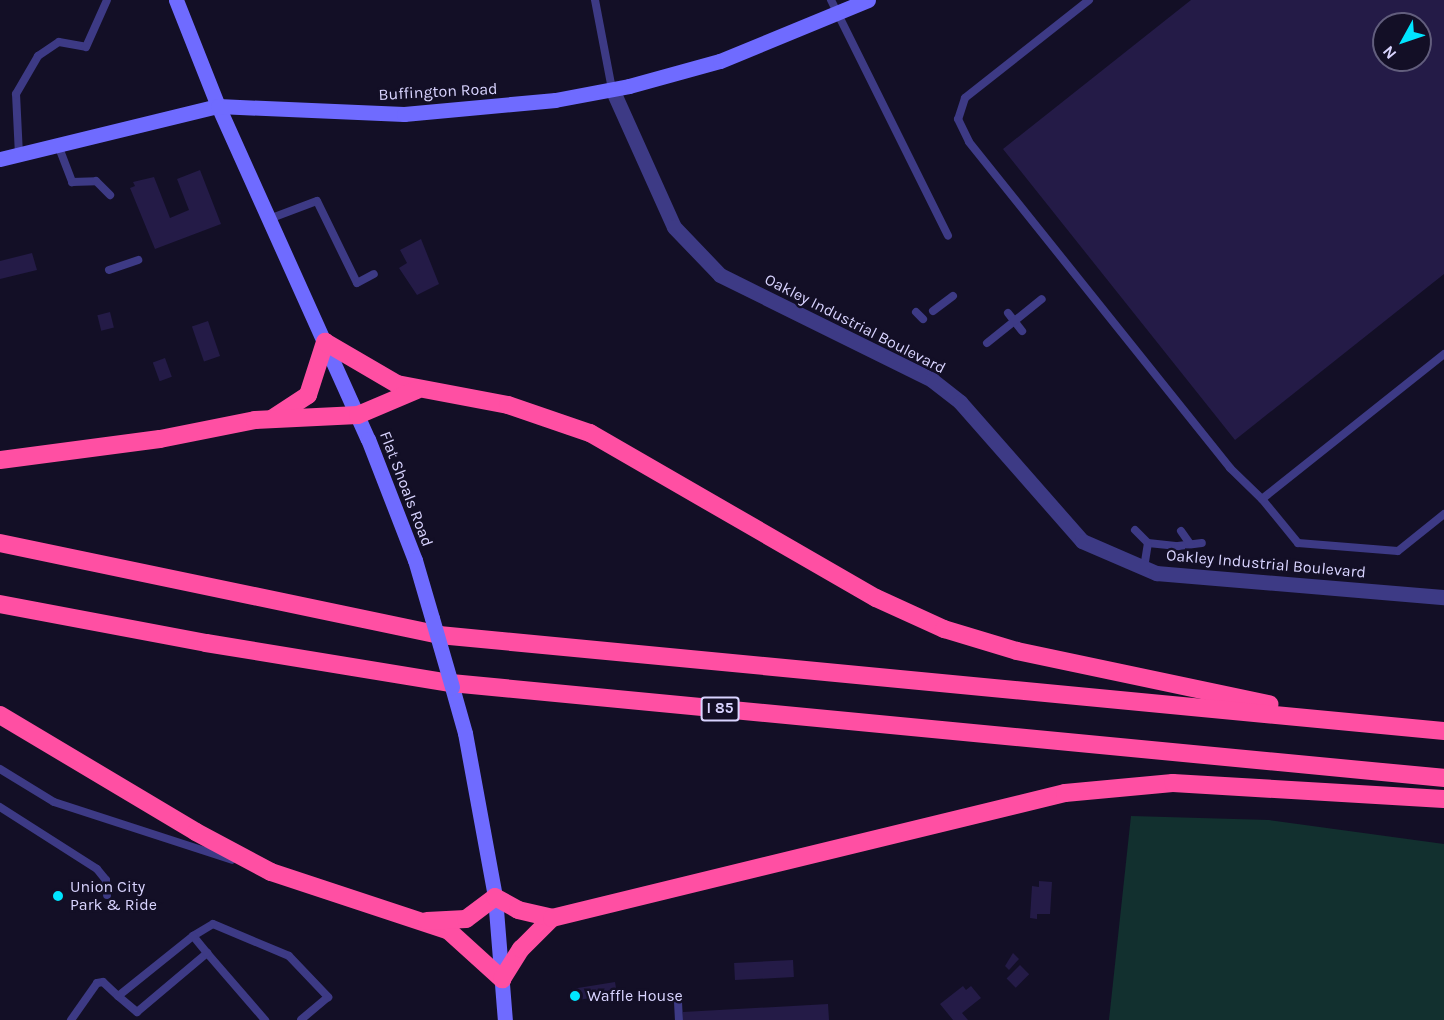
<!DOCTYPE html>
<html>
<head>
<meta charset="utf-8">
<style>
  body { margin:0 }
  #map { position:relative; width:1444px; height:1020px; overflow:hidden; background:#130f26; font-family:Karla,sans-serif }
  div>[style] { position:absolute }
  .green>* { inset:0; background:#12302f }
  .building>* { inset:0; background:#241b47; transform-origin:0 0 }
  .lane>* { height:8px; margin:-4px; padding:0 4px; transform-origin:4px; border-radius:4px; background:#3d3a85 }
  .street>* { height:15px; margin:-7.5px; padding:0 7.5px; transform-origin:7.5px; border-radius:7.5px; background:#3d3a85 }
  .secondary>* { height:15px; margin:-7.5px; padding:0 7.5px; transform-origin:7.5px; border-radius:7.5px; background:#6f6bff }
  .highway>* { height:18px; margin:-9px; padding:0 9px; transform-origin:9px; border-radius:9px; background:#ff4fa3 }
  .secondary-bridge>* { height:15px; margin:-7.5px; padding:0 7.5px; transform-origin:7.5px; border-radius:7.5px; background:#6f6bff }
  .dots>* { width:16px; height:16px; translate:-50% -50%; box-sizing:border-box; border:3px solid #130f26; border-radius:50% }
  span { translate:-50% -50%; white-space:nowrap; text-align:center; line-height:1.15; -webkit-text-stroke:5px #130f26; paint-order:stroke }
  .shield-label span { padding:2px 4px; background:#130f26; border:2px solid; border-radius:4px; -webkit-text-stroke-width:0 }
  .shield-label { font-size:15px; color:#d9d4ff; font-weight:700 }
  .street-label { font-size:16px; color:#d9d4ff }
  .poi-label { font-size:16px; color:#d9d4ff }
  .left { translate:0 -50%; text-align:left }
  .north { position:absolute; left:1372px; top:12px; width:60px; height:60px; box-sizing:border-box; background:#130f26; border:2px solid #625e7d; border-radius:50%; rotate:230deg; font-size:16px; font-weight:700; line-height:24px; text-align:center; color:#d9d4ff }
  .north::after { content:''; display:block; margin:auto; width:21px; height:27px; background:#00e5ff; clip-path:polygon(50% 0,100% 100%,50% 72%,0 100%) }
</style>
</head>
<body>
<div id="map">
  <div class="green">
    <div style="clip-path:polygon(1131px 816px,1269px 820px,1444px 844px,1444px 1020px,1109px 1020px)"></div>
  </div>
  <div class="building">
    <div style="clip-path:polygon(evenodd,1191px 0,1444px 0,1444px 274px,1235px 440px,1003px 149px,1191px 0,1384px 24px,1420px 24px,1420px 60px,1384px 60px,1384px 24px)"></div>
    <div style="clip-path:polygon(200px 170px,221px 224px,155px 249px,130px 188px,135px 186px,133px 182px,154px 177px,170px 218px,189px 210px,177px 179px)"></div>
    <div style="clip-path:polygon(421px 239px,439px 284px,417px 295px,399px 268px,407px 263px,400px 250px)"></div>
    <div style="clip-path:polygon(32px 253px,37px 270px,0 279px,0 261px)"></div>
    <div style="left:110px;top:312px;width:16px;height:13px;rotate:76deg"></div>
    <div style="left:208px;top:321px;width:37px;height:17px;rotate:71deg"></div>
    <div style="left:165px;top:358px;width:20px;height:13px;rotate:70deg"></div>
    <div style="clip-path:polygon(1039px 881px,1052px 882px,1050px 914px,1037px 914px,1037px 919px,1030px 918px,1032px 886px,1039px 887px)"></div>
    <div style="clip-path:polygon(1013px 953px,1019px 959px,1009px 970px,1005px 966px)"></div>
    <div style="left:793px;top:960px;width:17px;height:59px;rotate:87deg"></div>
    <div style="left:1020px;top:965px;width:13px;height:19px;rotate:45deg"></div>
    <div style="left:615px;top:982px;width:12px;height:44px;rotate:81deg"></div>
    <div style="clip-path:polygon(963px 986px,966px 990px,971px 986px,981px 998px,962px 1013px,968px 1020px,953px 1020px,940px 1004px)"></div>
    <div style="clip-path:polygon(828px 1004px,829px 1020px,683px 1020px,683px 1012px)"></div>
  </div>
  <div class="lane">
    <div style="left:595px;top:0;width:91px;rotate:79.2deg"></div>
    <div style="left:831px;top:0;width:263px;rotate:63.6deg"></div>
    <div style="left:1089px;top:0;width:158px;rotate:141.7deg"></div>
    <div style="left:965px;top:98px;width:22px;rotate:108deg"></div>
    <div style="left:958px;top:119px;width:25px;rotate:64deg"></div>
    <div style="left:969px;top:142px;width:418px;rotate:51.3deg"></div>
    <div style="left:1230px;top:468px;width:45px;rotate:44.1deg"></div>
    <div style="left:1262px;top:499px;width:57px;rotate:50.7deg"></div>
    <div style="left:1298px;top:543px;width:100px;rotate:4.6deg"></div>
    <div style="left:1398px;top:551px;width:59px;rotate:-38.8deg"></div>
    <div style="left:58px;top:145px;width:40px;rotate:69deg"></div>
    <div style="left:72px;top:182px;width:24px;rotate:-2deg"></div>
    <div style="left:96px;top:181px;width:20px;rotate:45deg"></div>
    <div style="left:19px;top:155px;width:61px;rotate:-92.8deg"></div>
    <div style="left:16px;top:94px;width:44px;rotate:-59.9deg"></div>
    <div style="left:38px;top:56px;width:25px;rotate:-34deg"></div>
    <div style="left:59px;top:42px;width:27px;rotate:10deg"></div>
    <div style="left:86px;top:47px;width:51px;rotate:-65.9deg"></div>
    <div style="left:269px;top:219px;width:51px;rotate:-20.6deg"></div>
    <div style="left:317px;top:201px;width:91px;rotate:64deg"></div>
    <div style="left:357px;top:283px;width:19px;rotate:-28deg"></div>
    <div style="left:109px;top:270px;width:31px;rotate:-19deg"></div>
    <div style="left:933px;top:311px;width:25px;rotate:-37deg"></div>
    <div style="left:916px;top:312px;width:10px;rotate:45deg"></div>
    <div style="left:1008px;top:313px;width:23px;rotate:52deg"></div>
    <div style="left:987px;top:343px;width:70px;rotate:-38.7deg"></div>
    <div style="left:1262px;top:499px;width:233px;rotate:-38.5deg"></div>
    <div style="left:1135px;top:530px;width:18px;rotate:45deg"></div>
    <div style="left:1148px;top:543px;width:30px;rotate:6deg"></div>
    <div style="left:1178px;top:546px;width:24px;rotate:-7deg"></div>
    <div style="left:1181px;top:531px;width:16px;rotate:55deg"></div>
    <div style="left:1144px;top:568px;width:25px;rotate:-81deg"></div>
    <div style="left:0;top:769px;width:63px;rotate:31.4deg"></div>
    <div style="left:54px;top:802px;width:187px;rotate:18deg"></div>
    <div style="left:0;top:807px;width:115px;rotate:32.6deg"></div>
    <div style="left:97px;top:869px;width:14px;rotate:51deg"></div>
    <div style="left:106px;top:880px;width:15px;rotate:86deg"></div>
    <div style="left:193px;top:936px;width:23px;rotate:-31deg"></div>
    <div style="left:213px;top:924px;width:82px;rotate:22.8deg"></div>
    <div style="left:289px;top:956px;width:57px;rotate:46.4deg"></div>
    <div style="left:328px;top:997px;width:35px;rotate:140deg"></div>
    <div style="left:207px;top:953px;width:89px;rotate:49.1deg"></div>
    <div style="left:678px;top:1002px;width:18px;rotate:87deg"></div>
    <div style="left:71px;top:1020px;width:45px;rotate:-54.9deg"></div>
    <div style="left:97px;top:983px;width:6px;rotate:-9deg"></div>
    <div style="left:103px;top:982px;width:21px;rotate:43deg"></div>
    <div style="left:118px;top:996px;width:25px;rotate:40deg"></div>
    <div style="left:137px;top:1012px;width:92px;rotate:-40.1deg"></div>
    <div style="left:207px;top:953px;width:22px;rotate:-129deg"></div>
    <div style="left:193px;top:936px;width:96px;rotate:141.3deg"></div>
  </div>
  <div class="street">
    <div style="left:612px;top:89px;width:151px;rotate:65.8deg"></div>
    <div style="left:674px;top:227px;width:66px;rotate:46.2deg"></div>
    <div style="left:720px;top:275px;width:237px;rotate:26.3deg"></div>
    <div style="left:932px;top:380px;width:36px;rotate:38deg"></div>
    <div style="left:960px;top:402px;width:185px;rotate:48.7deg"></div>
    <div style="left:1082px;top:541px;width:81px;rotate:23.4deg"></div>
    <div style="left:1156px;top:573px;width:289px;rotate:4.8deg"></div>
  </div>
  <div class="secondary">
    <div style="left:176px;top:0;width:114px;rotate:68.4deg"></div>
    <div style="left:218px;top:106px;width:365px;rotate:65.8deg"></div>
    <div style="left:368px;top:439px;width:130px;rotate:68.8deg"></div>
    <div style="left:415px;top:560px;width:60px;rotate:73.7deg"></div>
    <div style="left:0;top:159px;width:224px;rotate:-13.7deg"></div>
    <div style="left:218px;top:106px;width:186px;rotate:2.5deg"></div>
    <div style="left:404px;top:114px;width:152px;rotate:-5.3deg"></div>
    <div style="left:555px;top:100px;width:75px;rotate:-10.7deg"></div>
    <div style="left:629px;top:86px;width:94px;rotate:-15.4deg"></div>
    <div style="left:720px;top:61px;width:160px;rotate:-22.4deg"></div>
    <div style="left:452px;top:687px;width:48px;rotate:74.2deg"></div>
    <div style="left:465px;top:733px;width:167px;rotate:79.6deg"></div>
    <div style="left:495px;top:897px;width:123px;rotate:85.4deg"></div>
  </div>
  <div class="highway">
    <div style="left:273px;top:418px;width:42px;rotate:-33.3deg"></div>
    <div style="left:308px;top:395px;width:56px;rotate:-72.2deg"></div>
    <div style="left:325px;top:342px;width:83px;rotate:30.3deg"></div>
    <div style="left:397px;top:384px;width:113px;rotate:10.7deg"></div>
    <div style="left:508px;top:405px;width:87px;rotate:18.9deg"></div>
    <div style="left:590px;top:433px;width:330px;rotate:30deg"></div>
    <div style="left:876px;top:598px;width:75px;rotate:24.5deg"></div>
    <div style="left:944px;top:629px;width:76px;rotate:16.8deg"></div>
    <div style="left:1017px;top:651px;width:258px;rotate:11.9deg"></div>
    <div style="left:0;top:460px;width:161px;rotate:-7.5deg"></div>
    <div style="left:160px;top:439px;width:97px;rotate:-11.3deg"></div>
    <div style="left:255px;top:420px;width:103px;rotate:-2.8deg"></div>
    <div style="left:358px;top:415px;width:64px;rotate:-23deg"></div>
    <div style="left:0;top:543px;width:449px;rotate:11.8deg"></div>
    <div style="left:439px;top:635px;width:1010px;rotate:5.46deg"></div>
    <div style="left:0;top:604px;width:210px;rotate:10.7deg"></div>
    <div style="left:206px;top:643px;width:248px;rotate:9.3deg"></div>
    <div style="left:451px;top:683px;width:998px;rotate:5.46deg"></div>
    <div style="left:0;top:715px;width:228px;rotate:30.8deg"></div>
    <div style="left:196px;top:832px;width:85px;rotate:28.1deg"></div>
    <div style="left:271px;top:872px;width:188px;rotate:18.3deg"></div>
    <div style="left:449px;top:931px;width:72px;rotate:42.2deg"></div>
    <div style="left:502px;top:979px;width:36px;rotate:-58deg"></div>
    <div style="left:521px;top:949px;width:44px;rotate:-45deg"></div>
    <div style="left:427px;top:921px;width:39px;rotate:-3deg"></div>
    <div style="left:466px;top:919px;width:36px;rotate:-37deg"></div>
    <div style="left:495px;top:897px;width:26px;rotate:29deg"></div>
    <div style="left:518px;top:910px;width:35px;rotate:13deg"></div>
    <div style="left:552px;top:918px;width:528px;rotate:-13.69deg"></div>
    <div style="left:1065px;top:793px;width:108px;rotate:-5.3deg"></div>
    <div style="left:1173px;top:783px;width:271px;rotate:3.4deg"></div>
  </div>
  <div class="secondary-bridge">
    <div style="left:432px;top:618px;width:72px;rotate:73.8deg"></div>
  </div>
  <div class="dots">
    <div style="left:58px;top:896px;background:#00e5ff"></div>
    <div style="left:575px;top:996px;background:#00e5ff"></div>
  </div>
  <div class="shield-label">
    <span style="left:720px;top:709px">I 85</span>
  </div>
  <div class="street-label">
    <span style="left:438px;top:92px;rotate:-3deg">Buffington Road</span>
    <span style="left:855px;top:324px;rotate:27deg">Oakley Industrial Boulevard</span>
    <span style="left:406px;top:489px;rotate:69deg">Flat Shoals Road</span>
    <span style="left:1266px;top:564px;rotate:5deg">Oakley Industrial Boulevard</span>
  </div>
  <div class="poi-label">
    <span class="left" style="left:70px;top:896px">Union City<br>Park &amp; Ride</span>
    <span class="left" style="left:587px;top:996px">Waffle House</span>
  </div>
  <div class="north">N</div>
</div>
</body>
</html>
